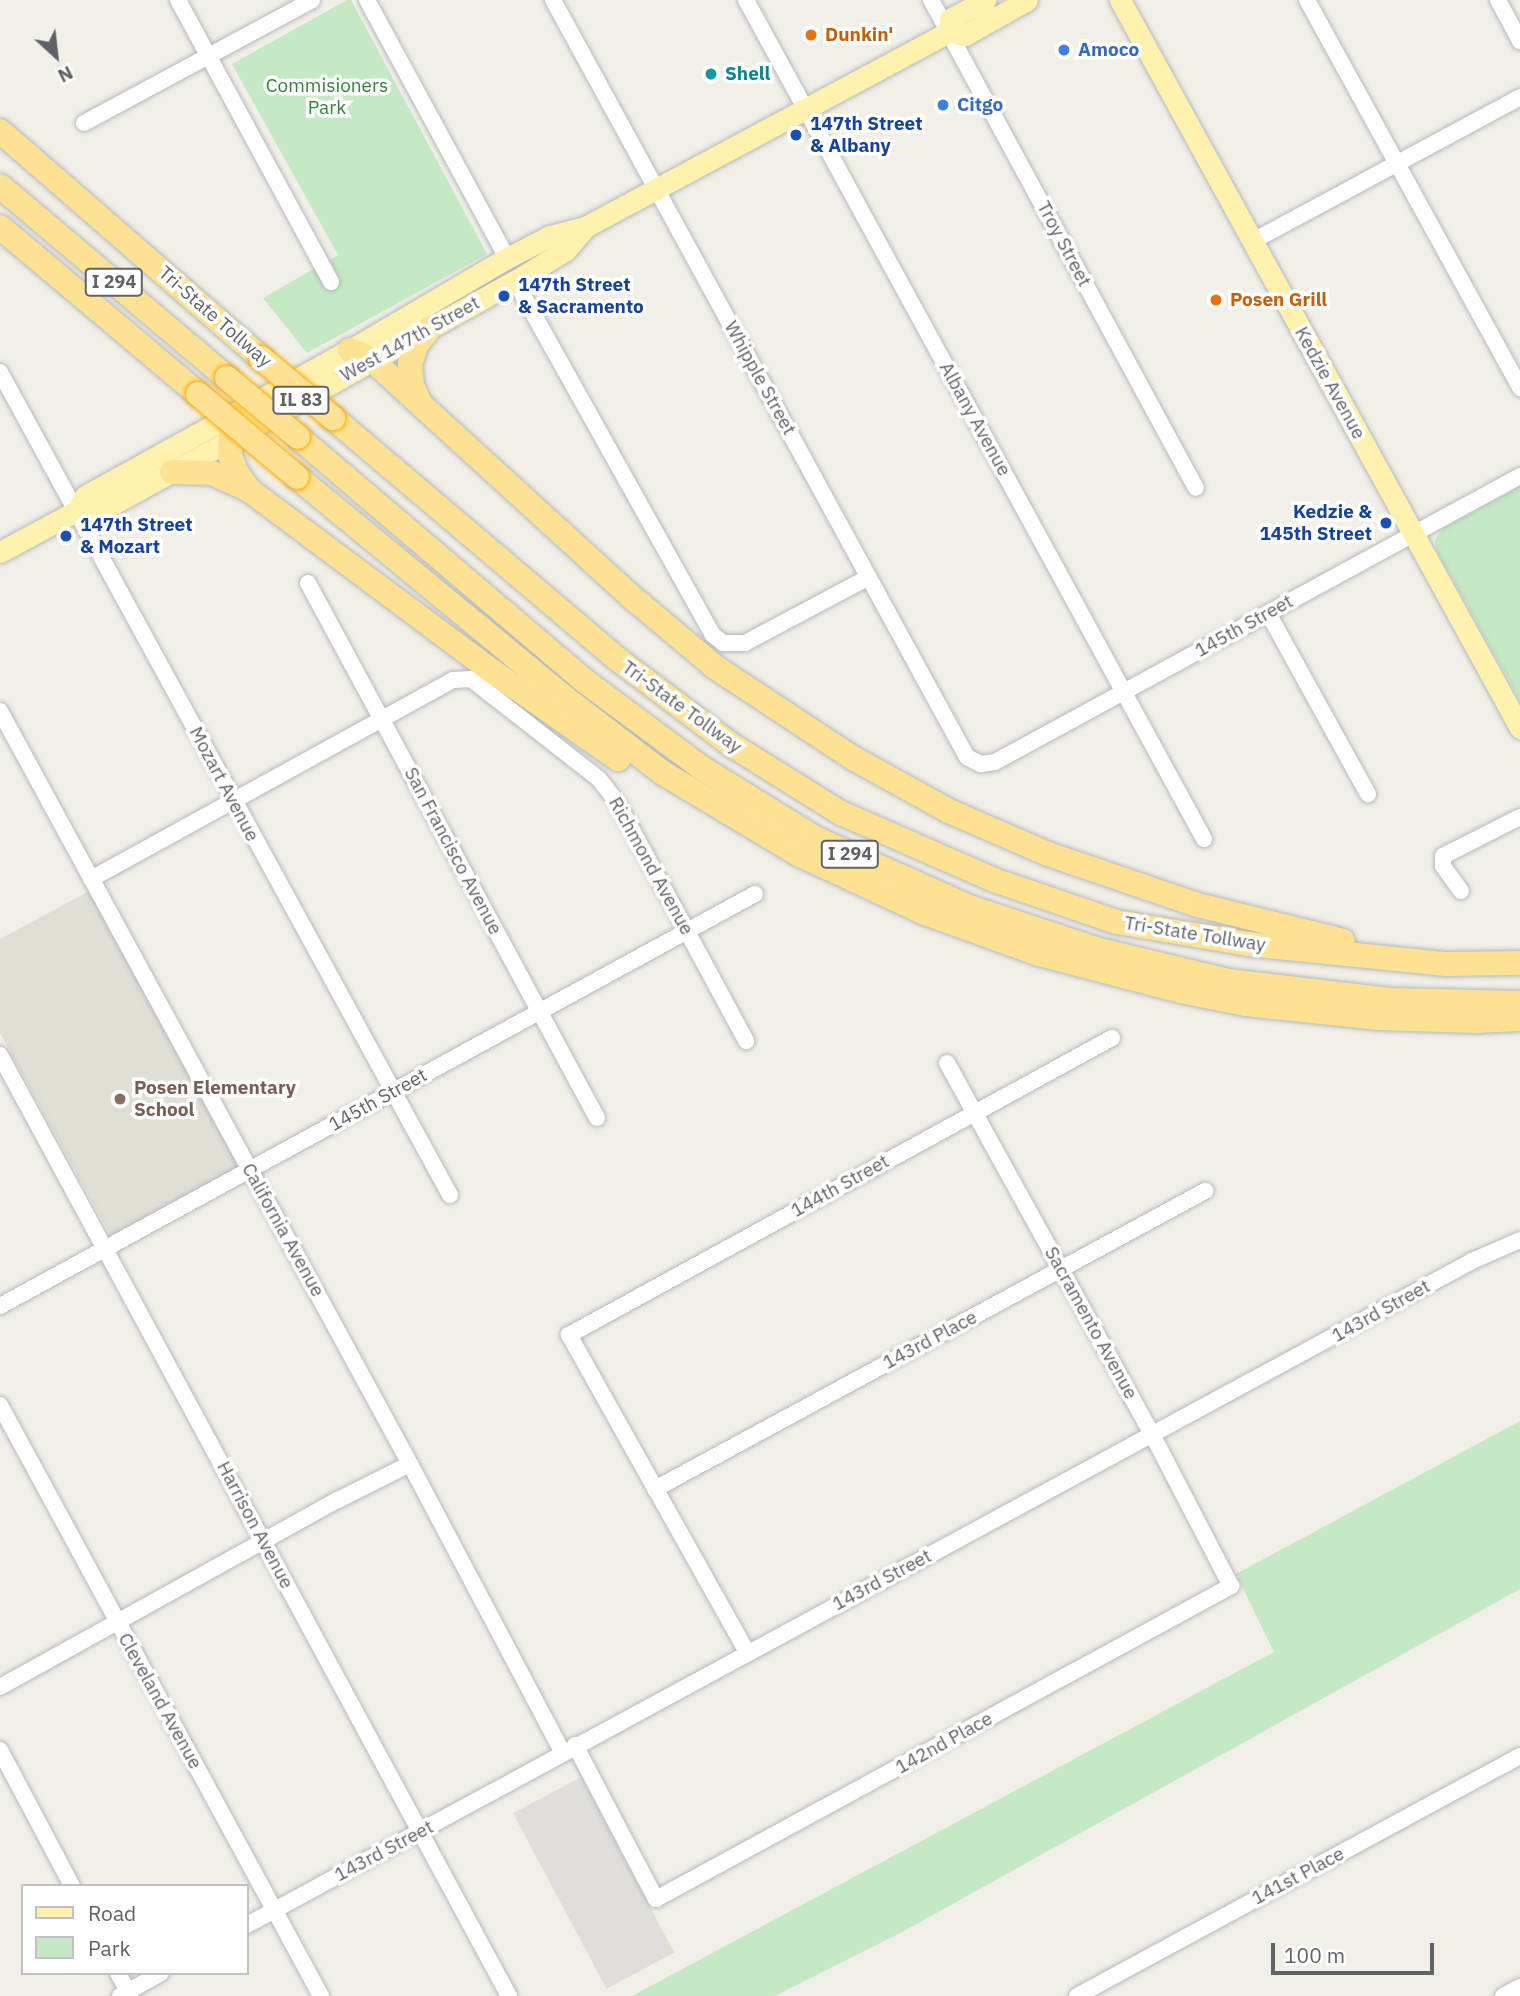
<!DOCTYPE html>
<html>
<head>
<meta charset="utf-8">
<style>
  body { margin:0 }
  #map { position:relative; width:1520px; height:1996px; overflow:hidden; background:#f1efe8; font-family:"IBM Plex Sans",sans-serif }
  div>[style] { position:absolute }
  .industrial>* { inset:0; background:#e0deda; transform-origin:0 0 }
  .education>* { inset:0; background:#e1ded6 }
  .green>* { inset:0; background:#c5e8c5 }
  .roads { filter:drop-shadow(0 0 2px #b5b8bc) drop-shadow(0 0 2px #b5b8bc) }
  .minor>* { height:16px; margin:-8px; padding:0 8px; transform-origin:8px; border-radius:8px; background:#fff }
  .major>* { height:21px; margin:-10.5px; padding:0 10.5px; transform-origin:10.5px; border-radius:10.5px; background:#fff2af }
  .highway>* { height:24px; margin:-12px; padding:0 12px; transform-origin:12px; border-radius:12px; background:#fde293 }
  .bridges { filter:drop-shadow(0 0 2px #f9ab00) drop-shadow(0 0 2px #f9ab00) }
  .highway-bridge>* { height:24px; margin:-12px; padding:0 12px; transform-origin:12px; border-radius:12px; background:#fde293 }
  .dots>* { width:19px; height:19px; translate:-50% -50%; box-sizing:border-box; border:4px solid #fff; border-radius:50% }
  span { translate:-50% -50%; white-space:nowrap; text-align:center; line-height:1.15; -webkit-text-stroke:7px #fff; paint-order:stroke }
  .shield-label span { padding:2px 5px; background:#fff; border:2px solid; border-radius:5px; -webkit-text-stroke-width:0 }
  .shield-label { font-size:18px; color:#5f6368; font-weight:700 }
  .food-label { font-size:19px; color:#c56008; font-weight:700 }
  .left { translate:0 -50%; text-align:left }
  .shop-label { font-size:19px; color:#366cbe; font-weight:700 }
  .culture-label { font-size:19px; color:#0d838f; font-weight:700 }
  .park-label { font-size:19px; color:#348238 }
  .transit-label { font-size:19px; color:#164399; font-weight:700 }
  .right { translate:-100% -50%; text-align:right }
  .street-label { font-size:19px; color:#5f6368 }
  .education-label { font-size:19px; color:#785e54; font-weight:700 }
  .legend { position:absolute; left:21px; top:1884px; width:228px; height:91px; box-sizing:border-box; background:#fff; border:2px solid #bfc1c3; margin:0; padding:9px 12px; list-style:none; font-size:21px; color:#5f6368 }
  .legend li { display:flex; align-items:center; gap:14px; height:35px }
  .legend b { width:35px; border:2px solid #bfc1c3 }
  .north { position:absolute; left:21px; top:21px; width:70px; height:70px; -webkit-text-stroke:5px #fff; paint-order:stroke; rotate:153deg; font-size:19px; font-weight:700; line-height:28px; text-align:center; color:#5f6368 }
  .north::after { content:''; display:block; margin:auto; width:24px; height:32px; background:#5f6368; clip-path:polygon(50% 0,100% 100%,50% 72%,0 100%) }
  .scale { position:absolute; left:1271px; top:1943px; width:163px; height:32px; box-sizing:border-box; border:4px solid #5f6368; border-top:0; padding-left:9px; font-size:21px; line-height:24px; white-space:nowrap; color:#5f6368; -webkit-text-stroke:5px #fff; paint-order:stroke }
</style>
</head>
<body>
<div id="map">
  <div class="industrial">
    <div style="left:581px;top:1777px;width:199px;height:77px;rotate:62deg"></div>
  </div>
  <div class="education">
    <div style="clip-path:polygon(91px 890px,240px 1166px,111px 1236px,0 1033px,0 939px)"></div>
  </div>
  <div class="green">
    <div style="clip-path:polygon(347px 0,351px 0,487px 254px,307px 353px,263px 298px,338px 255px,232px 64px)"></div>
    <div style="clip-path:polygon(1520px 486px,1520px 701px,1436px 549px,1435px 540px,1442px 529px)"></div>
    <div style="clip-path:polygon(1520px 1421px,1520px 1589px,904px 1931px,775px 1996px,632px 1996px,1274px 1652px,1236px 1574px)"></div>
  </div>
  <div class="roads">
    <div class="minor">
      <div style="left:178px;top:0;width:321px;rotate:61.5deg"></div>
      <div style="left:367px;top:0;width:294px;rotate:61.5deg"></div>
      <div style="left:553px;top:0;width:863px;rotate:61.33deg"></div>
      <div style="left:967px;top:757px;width:16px;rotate:27deg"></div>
      <div style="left:981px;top:764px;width:14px;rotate:-8deg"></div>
      <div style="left:995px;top:762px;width:598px;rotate:-28.58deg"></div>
      <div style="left:746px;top:0;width:956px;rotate:61.37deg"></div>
      <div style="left:931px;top:0;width:555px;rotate:61.5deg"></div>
      <div style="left:1307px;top:0;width:443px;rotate:61.2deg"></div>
      <div style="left:1498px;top:0;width:47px;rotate:61.8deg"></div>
      <div style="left:84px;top:123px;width:259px;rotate:-28.3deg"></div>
      <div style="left:1253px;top:241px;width:303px;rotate:-28.3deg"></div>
      <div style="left:515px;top:281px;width:404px;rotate:60.8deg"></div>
      <div style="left:712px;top:634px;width:14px;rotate:39deg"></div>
      <div style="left:723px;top:643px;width:22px"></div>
      <div style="left:745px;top:643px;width:140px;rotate:-28deg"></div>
      <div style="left:0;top:372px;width:938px;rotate:61.33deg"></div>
      <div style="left:308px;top:583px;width:608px;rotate:61.62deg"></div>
      <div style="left:1268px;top:613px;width:207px;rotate:61.1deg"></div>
      <div style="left:0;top:711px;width:857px;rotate:61.43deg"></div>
      <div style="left:410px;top:1464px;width:325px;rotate:62.1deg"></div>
      <div style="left:91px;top:879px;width:413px;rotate:-28.8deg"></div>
      <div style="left:453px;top:680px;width:18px;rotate:-3deg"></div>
      <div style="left:471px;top:679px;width:162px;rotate:38deg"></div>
      <div style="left:599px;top:779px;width:29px;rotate:52deg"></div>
      <div style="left:617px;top:802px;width:272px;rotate:61.6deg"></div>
      <div style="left:1461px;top:891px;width:31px;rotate:-126deg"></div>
      <div style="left:1443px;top:866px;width:10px;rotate:-90deg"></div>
      <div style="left:1443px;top:856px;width:86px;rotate:-26.9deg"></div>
      <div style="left:0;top:1055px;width:1070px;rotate:61.59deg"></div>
      <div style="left:0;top:1306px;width:860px;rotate:-28.62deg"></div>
      <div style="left:0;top:1405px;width:673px;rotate:61.49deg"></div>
      <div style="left:655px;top:1489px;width:626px;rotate:-28.45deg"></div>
      <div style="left:747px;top:1652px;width:364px;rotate:-119.3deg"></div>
      <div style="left:569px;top:1335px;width:619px;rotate:-28.68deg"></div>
      <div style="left:0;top:1687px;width:386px;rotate:-29deg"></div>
      <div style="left:338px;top:1500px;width:80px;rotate:-26.6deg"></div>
      <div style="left:575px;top:1745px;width:174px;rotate:62.3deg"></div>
      <div style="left:656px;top:1899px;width:655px;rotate:-28.56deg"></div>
      <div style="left:1231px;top:1586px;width:169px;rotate:-117.5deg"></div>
      <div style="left:1153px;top:1436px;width:426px;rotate:-118.9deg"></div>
      <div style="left:0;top:1750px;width:154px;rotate:62.1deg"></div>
      <div style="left:247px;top:1925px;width:1393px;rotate:-28.46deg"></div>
      <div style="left:1472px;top:1261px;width:52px;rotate:-23.6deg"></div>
      <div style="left:118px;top:1973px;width:26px;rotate:62deg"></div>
      <div style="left:120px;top:1996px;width:47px;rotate:-29.3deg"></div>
      <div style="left:1077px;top:1996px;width:504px;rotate:-28.45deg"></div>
      <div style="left:1503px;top:1996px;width:19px;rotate:-28deg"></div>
    </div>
    <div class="major">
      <div style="left:1120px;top:0;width:831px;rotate:61.21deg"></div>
      <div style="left:949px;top:32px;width:13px;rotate:-86deg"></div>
      <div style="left:950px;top:19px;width:40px;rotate:-28deg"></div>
      <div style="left:76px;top:511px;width:17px;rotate:-59deg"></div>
      <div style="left:85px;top:496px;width:303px;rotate:-28.9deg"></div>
      <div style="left:350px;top:350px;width:182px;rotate:-30.4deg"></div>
      <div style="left:507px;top:258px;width:48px;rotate:-27.1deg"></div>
      <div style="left:550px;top:236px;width:36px;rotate:-14deg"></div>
      <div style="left:585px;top:227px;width:413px;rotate:-28.2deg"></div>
      <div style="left:949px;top:32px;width:16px;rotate:11deg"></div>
      <div style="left:965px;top:35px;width:71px;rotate:-29.4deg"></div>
      <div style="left:0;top:552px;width:86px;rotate:-28.3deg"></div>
      <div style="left:76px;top:511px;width:24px"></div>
      <div style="left:100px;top:511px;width:148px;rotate:-28.6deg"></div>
      <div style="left:230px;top:440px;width:326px;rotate:-29.2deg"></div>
      <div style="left:515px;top:281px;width:60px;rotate:-31.3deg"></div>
      <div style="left:566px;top:250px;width:30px;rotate:-50deg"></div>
    </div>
    <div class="highway">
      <div style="left:0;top:131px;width:346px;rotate:41deg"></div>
      <div style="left:0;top:186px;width:297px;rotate:40.2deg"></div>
      <div style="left:0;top:227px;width:259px;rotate:40.1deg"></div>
      <div style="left:350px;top:350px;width:24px;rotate:24deg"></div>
      <div style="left:372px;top:360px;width:355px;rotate:42.4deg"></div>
      <div style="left:634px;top:599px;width:106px;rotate:40deg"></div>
      <div style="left:715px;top:667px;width:165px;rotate:33.4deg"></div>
      <div style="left:853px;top:758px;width:110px;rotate:28.9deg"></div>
      <div style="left:949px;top:811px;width:108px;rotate:23.5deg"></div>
      <div style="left:1048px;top:854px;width:158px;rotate:18.8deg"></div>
      <div style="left:1198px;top:905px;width:149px;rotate:13.9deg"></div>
      <div style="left:419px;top:401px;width:17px;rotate:-114deg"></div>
      <div style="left:412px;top:385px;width:21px;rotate:-95deg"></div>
      <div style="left:410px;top:364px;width:21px;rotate:-71deg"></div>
      <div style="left:417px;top:344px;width:19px;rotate:-51deg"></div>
      <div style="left:231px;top:416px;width:39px;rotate:91deg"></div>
      <div style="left:230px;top:455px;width:19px;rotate:69deg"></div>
      <div style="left:237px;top:473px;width:21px;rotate:55deg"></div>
      <div style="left:333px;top:418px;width:371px;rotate:40.3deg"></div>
      <div style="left:616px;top:658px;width:143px;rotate:37deg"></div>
      <div style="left:730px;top:744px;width:131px;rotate:31.9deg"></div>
      <div style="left:841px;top:813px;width:167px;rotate:23.6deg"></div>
      <div style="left:994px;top:880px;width:130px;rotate:18.9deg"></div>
      <div style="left:1117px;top:922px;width:133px;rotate:9.5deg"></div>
      <div style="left:1248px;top:944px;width:199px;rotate:5.8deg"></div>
      <div style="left:1446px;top:964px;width:74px;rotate:-0.8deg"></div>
      <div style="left:298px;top:437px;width:378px;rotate:40.4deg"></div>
      <div style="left:586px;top:682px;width:144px;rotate:36.6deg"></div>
      <div style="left:702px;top:768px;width:133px;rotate:31.8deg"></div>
      <div style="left:815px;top:838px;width:169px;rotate:24.1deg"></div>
      <div style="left:969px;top:907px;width:133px;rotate:18.4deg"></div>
      <div style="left:1095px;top:949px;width:137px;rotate:13.5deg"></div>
      <div style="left:1228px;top:981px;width:163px;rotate:6.7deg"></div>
      <div style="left:1390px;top:1000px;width:130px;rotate:1.3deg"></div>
      <div style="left:172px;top:472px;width:40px;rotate:1.4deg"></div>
      <div style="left:212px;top:473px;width:41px;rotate:24.7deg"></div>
      <div style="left:249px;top:490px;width:303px;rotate:36.7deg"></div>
      <div style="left:492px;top:671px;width:154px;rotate:34.9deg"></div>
      <div style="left:297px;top:477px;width:346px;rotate:39.5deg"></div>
      <div style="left:564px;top:697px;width:125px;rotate:37.5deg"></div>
      <div style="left:663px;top:773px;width:160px;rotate:30.9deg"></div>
      <div style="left:800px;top:855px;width:138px;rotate:24.9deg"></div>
      <div style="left:925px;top:913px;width:121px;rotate:19.8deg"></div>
      <div style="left:1039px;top:954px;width:147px;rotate:14.6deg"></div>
      <div style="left:1181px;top:991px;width:66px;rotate:11.3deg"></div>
      <div style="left:1246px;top:1004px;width:134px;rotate:6deg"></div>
      <div style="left:1379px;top:1018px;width:97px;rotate:1.8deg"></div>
      <div style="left:1476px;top:1021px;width:44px;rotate:-2.6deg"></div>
    </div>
  </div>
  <div class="bridges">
    <div class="highway-bridge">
      <div style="left:261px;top:358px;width:94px;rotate:39.8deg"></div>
      <div style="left:227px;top:378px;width:92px;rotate:39.7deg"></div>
      <div style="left:198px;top:394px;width:129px;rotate:40deg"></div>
    </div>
  </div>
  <div class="dots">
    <div style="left:811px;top:35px;background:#e8710a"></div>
    <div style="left:1064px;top:50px;background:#3f7fe0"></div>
    <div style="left:711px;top:74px;background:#0f9aa8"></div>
    <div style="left:943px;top:105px;background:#3f7fe0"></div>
    <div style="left:796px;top:135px;background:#1a4fb4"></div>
    <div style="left:504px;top:296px;background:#1a4fb4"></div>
    <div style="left:1216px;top:300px;background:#e8710a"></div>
    <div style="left:1386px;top:523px;background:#1a4fb4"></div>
    <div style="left:66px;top:536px;background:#1a4fb4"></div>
    <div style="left:120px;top:1099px;background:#8d6e63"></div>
  </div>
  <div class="shield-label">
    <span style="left:114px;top:282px">I 294</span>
    <span style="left:301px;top:400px">IL 83</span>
    <span style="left:850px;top:854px">I 294</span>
  </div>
  <div class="food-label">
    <span class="left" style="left:825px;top:35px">Dunkin'</span>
    <span class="left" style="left:1230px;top:300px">Posen Grill</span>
  </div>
  <div class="shop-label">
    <span class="left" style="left:1078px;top:50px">Amoco</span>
    <span class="left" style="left:957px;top:105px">Citgo</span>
  </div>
  <div class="culture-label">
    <span class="left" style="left:725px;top:74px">Shell</span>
  </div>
  <div class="park-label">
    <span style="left:327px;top:97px">Commisioners<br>Park</span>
  </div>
  <div class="transit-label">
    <span class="left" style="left:810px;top:135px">147th Street<br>&amp; Albany</span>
    <span class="left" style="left:518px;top:296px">147th Street<br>&amp; Sacramento</span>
    <span class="right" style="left:1372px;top:523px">Kedzie &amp;<br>145th Street</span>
    <span class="left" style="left:80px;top:536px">147th Street<br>&amp; Mozart</span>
  </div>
  <div class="street-label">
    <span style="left:1064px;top:244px;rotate:62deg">Troy Street</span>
    <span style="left:215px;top:317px;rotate:41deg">Tri-State Tollway</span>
    <span style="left:410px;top:339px;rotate:-29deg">West 147th Street</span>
    <span style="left:760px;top:378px;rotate:61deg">Whipple Street</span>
    <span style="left:1330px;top:383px;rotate:61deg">Kedzie Avenue</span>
    <span style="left:975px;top:419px;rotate:61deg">Albany Avenue</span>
    <span style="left:1244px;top:626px;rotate:-29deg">145th Street</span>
    <span style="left:682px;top:707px;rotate:36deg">Tri-State Tollway</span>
    <span style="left:224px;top:784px;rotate:62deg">Mozart Avenue</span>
    <span style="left:453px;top:851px;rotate:62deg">San Francisco Avenue</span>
    <span style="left:651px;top:866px;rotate:61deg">Richmond Avenue</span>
    <span style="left:1195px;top:934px;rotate:9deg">Tri-State Tollway</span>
    <span style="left:378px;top:1100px;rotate:-29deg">145th Street</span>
    <span style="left:840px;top:1186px;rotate:-29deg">144th Street</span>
    <span style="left:283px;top:1230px;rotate:61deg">California Avenue</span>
    <span style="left:1381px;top:1311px;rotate:-29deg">143rd Street</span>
    <span style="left:1091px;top:1323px;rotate:61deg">Sacramento Avenue</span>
    <span style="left:930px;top:1340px;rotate:-28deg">143rd Place</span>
    <span style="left:255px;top:1525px;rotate:62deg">Harrison Avenue</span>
    <span style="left:882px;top:1580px;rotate:-28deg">143rd Street</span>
    <span style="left:160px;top:1701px;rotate:61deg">Cleveland Avenue</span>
    <span style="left:944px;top:1743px;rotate:-29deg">142nd Place</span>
    <span style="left:384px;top:1851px;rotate:-28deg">143rd Street</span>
    <span style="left:1298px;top:1876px;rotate:-28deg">141st Place</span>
  </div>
  <div class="education-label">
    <span class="left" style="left:134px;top:1099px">Posen Elementary<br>School</span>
  </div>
  <ul class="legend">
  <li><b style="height:9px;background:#fff2af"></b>Road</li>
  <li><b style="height:19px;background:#c5e8c5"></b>Park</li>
  </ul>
  <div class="north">N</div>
  <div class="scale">100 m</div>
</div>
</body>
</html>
